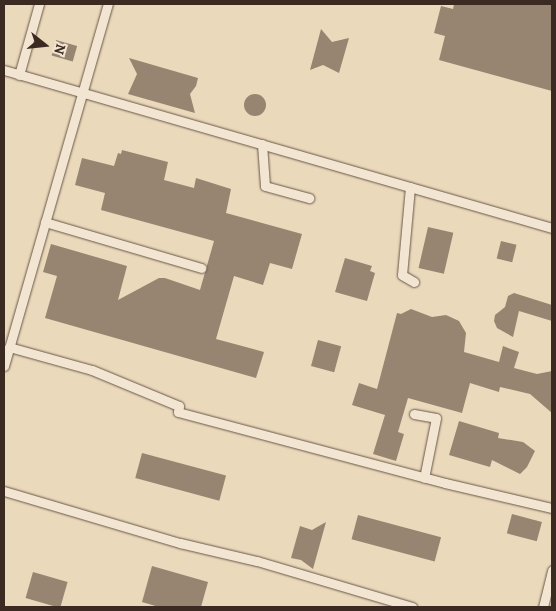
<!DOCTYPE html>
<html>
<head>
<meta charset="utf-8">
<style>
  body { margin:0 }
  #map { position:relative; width:556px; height:611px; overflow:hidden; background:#ebd9bb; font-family:Alegreya,serif }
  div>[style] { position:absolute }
  .building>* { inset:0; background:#978571; transform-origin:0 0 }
  .round { border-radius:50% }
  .roads { filter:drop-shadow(0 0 1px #675648) drop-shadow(0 0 1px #675648) }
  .service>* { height:9px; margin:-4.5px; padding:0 4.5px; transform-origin:4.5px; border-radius:4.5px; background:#f2e6d3 }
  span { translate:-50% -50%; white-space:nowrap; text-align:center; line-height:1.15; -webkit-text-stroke:4.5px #f2e6d3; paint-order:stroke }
  .frame { position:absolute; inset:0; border:5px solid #3b2a21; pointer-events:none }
  .north { position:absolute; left:20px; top:20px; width:50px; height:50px; -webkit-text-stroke:4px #f2e6d3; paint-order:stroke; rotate:106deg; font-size:14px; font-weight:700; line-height:20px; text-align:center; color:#3b2a21 }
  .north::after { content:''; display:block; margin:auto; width:18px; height:22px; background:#3b2a21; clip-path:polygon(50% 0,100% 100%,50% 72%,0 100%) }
</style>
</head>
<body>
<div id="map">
  <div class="building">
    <div style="clip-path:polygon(454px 4px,552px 4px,552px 91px,439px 60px,445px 36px,434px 33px,441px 6px,453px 9px)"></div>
    <div style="clip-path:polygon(321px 29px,332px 42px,349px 38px,339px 73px,323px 65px,310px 70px)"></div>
    <div style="left:56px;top:40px;width:22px;height:16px;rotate:16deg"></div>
    <div style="clip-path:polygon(129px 58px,198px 78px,196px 86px,190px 94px,195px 113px,128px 94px,137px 74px)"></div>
    <div class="round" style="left:244px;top:94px;width:22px;height:22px"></div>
    <div style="clip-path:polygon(122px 150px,168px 162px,164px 180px,194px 188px,196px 178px,231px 189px,226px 213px,302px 234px,292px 269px,270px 263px,263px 285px,234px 276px,216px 339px,264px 352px,256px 378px,45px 318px,57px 276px,43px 272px,51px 244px,127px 266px,118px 300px,159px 278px,165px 278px,200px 290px,214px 241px,101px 210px,105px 193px,75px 185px,82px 158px,114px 166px,118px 153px,121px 154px)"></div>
    <div style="left:428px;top:227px;width:26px;height:42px;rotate:13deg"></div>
    <div style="left:501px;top:241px;width:16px;height:18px;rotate:14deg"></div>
    <div style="clip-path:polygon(345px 258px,372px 266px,370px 271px,375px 273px,367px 301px,335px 292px)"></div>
    <div style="clip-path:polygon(514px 293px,552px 305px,552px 321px,519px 311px,513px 337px,497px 328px,494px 321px,495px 315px,505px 307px,508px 296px)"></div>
    <div style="clip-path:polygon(411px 309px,432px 317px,446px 315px,459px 321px,466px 333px,464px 352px,499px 362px,503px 346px,519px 352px,514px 368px,537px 374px,552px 371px,552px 413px,530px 394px,500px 387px,499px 392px,470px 383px,462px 413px,408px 398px,398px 432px,404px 434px,396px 461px,373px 454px,385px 415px,352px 405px,359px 383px,377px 389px,397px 313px,401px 314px)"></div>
    <div style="left:318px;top:340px;width:24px;height:27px;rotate:15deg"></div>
    <div style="clip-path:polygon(459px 421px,499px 433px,498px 438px,523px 442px,535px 451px,527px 467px,520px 474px,492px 460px,490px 467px,449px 455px)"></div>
    <div style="left:142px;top:453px;width:87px;height:26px;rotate:15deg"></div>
    <div style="left:512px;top:514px;width:31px;height:20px;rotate:15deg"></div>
    <div style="left:358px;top:515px;width:86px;height:25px;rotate:15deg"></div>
    <div style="clip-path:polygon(326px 522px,313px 569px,301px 560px,291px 558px,300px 526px,312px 530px)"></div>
    <div style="clip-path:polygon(152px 566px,208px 582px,201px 607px,159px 607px,142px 602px)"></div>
    <div style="left:33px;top:572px;width:36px;height:27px;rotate:16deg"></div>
  </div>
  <div class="roads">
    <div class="service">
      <div style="left:4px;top:70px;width:570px;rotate:16.08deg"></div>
      <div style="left:19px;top:75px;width:74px;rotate:-74.3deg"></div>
      <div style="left:262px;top:144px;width:42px;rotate:85.9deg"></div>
      <div style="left:265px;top:186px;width:46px;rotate:15.3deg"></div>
      <div style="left:410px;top:187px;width:88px;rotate:95.2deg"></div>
      <div style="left:402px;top:275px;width:14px;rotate:30deg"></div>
      <div style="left:45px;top:222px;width:163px;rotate:16.4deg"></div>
      <div style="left:9px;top:347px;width:86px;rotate:15.5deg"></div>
      <div style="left:92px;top:370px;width:94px;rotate:22.5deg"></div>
      <div style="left:179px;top:406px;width:6px;rotate:99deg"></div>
      <div style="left:178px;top:412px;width:276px;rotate:14.9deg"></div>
      <div style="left:445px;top:483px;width:110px;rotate:13.2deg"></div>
      <div style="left:4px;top:366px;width:377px;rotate:-74deg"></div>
      <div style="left:414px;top:414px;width:22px;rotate:10deg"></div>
      <div style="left:436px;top:418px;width:61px;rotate:101.3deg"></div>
      <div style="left:4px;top:491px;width:184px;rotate:16.5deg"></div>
      <div style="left:180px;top:543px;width:79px;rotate:13.2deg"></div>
      <div style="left:257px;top:561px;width:162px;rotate:16.5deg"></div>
      <div style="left:543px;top:607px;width:38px;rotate:-76deg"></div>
    </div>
  </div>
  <div class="frame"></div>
  <div class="north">N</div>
</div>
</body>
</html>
